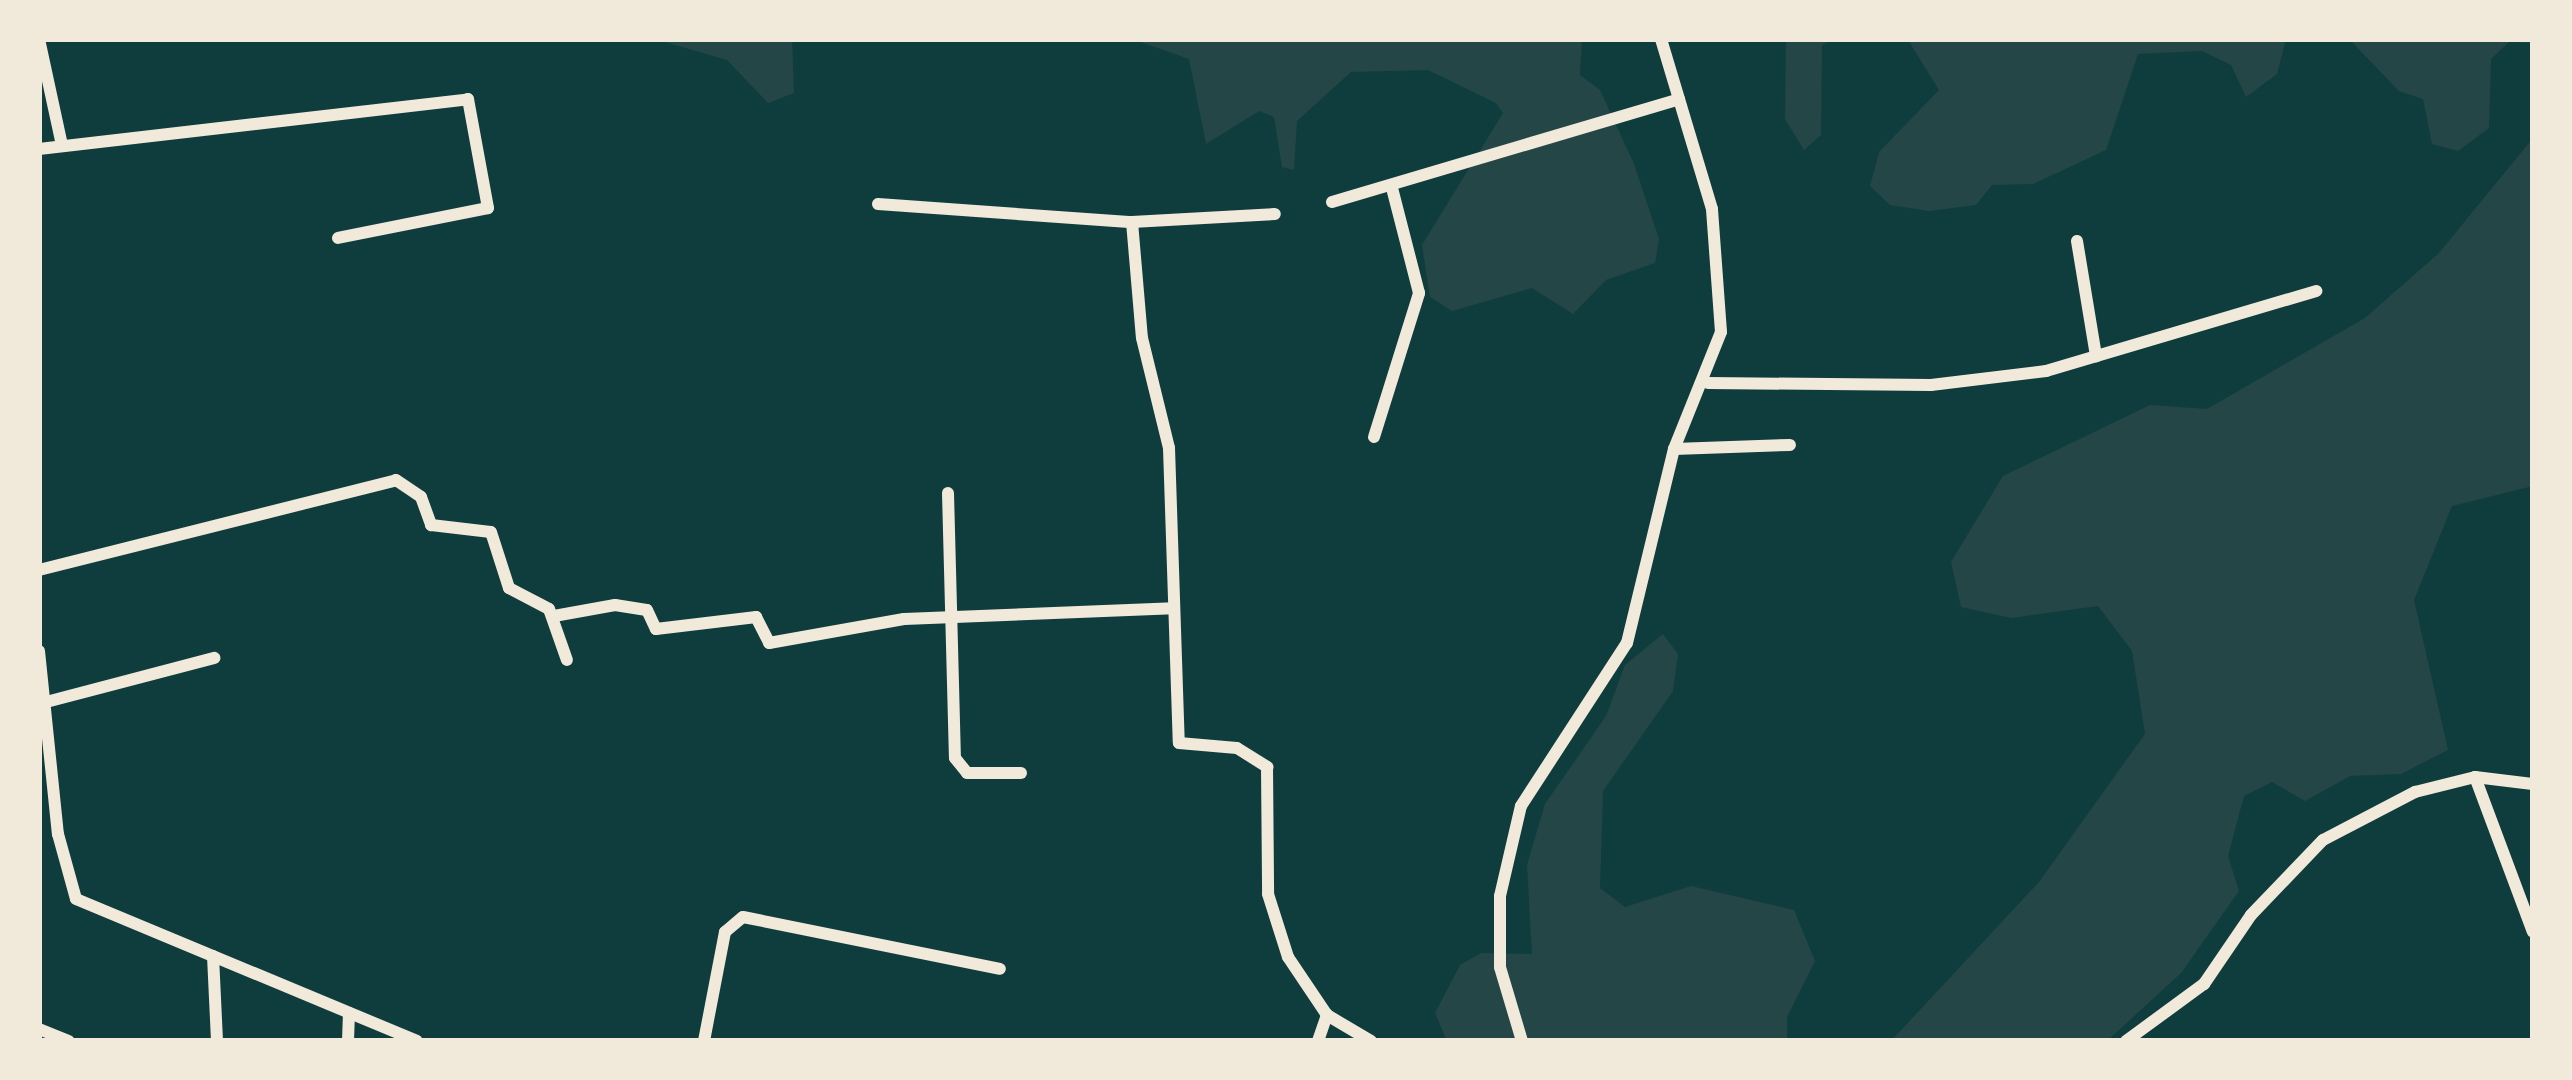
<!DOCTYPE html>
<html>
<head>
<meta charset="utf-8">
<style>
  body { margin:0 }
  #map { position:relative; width:2572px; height:1080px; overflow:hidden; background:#0f3d3e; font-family:"Titillium Web",sans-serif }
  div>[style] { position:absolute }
  .green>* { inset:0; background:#244646 }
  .minor>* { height:12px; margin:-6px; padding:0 6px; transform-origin:6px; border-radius:6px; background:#f1e9da }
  span { translate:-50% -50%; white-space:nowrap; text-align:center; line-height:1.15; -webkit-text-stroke:12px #f1e9da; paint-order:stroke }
  .frame { position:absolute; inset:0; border:42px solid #f1e9da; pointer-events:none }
</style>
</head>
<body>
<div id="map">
  <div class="green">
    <div style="clip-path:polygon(655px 39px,792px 39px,794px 93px,768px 103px,727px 60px)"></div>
    <div style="clip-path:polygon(1132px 39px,1582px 39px,1580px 75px,1600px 90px,1634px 164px,1659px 239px,1655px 263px,1606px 280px,1573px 314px,1532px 288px,1452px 311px,1430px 297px,1422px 245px,1503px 113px,1496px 103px,1428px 70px,1351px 72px,1297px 121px,1294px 170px,1282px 167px,1274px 117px,1259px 111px,1206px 144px,1189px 59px)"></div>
    <div style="clip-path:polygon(1786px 39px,1834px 39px,1822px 45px,1821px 135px,1804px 150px,1785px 119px)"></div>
    <div style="clip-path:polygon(1862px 39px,2286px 39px,2277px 74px,2246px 97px,2231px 65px,2202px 51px,2138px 54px,2106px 150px,2033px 184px,1992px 185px,1976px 205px,1929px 211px,1890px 205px,1870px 186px,1879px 152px,1939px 90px,1908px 40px)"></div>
    <div style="clip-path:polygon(2349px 39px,2533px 39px,2533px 43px,2509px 42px,2491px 59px,2489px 128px,2458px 151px,2432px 144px,2423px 99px,2399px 91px)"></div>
    <div style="clip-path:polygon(2533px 138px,2533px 486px,2452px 506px,2414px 600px,2448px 750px,2401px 774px,2350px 776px,2305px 801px,2272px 782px,2244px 796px,2228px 856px,2239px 891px,2181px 973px,2107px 1041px,1891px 1041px,2039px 882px,2145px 734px,2132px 651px,2098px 606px,2011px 618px,1961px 607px,1951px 562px,2003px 476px,2150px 405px,2207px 409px,2365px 318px,2439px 253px)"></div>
    <div style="clip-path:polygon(1663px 634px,1678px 654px,1673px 691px,1603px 791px,1600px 888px,1625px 907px,1691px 886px,1794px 910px,1815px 961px,1787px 1017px,1787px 1041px,1447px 1041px,1435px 1013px,1460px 965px,1481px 953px,1532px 954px,1527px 865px,1545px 804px,1606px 716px,1625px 665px)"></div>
  </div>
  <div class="minor">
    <div style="left:39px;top:39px;width:108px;rotate:77.8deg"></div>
    <div style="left:39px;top:149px;width:432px;rotate:-6.6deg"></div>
    <div style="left:468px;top:99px;width:111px;rotate:79.6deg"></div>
    <div style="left:488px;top:208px;width:153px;rotate:168.7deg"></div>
    <div style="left:1332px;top:202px;width:362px;rotate:-16.5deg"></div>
    <div style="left:878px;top:204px;width:255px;rotate:4.1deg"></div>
    <div style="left:1132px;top:222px;width:116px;rotate:85.1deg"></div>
    <div style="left:1142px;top:338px;width:113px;rotate:76.2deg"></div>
    <div style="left:1169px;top:448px;width:295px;rotate:88.1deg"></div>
    <div style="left:1179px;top:743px;width:58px;rotate:4.9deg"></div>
    <div style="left:1237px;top:748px;width:36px;rotate:32deg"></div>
    <div style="left:1267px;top:767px;width:127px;rotate:89.5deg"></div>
    <div style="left:1268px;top:894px;width:66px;rotate:72.4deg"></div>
    <div style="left:1288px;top:957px;width:70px;rotate:56.1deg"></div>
    <div style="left:1327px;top:1015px;width:51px;rotate:30.6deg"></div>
    <div style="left:1132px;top:222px;width:143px;rotate:-3.2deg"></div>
    <div style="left:2077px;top:241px;width:117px;rotate:80.6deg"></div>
    <div style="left:1708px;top:383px;width:223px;rotate:0.5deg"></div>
    <div style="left:1931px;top:385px;width:116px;rotate:-6.9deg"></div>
    <div style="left:2046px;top:371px;width:282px;rotate:-16.5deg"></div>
    <div style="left:1374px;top:437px;width:151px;rotate:-72.6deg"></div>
    <div style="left:1419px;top:293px;width:108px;rotate:-104.4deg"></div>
    <div style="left:1674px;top:449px;width:116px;rotate:-2deg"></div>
    <div style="left:948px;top:493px;width:265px;rotate:88.5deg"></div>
    <div style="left:955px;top:758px;width:19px;rotate:51deg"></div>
    <div style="left:967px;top:773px;width:54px"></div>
    <div style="left:39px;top:570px;width:368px;rotate:-14.1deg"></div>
    <div style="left:396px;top:480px;width:30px;rotate:34deg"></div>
    <div style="left:421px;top:497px;width:30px;rotate:70deg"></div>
    <div style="left:431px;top:525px;width:60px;rotate:6.7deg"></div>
    <div style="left:491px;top:532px;width:59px;rotate:72.2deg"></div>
    <div style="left:509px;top:588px;width:45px;rotate:27.7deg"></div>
    <div style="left:549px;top:609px;width:54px;rotate:70.6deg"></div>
    <div style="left:554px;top:616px;width:62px;rotate:-10.2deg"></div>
    <div style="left:615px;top:605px;width:32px;rotate:9deg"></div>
    <div style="left:647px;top:610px;width:21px;rotate:65deg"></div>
    <div style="left:656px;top:629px;width:101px;rotate:-6.8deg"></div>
    <div style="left:756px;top:617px;width:29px;rotate:63deg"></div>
    <div style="left:769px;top:643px;width:137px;rotate:-10.1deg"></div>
    <div style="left:904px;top:619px;width:269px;rotate:-2.3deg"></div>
    <div style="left:39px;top:651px;width:184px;rotate:84.1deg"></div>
    <div style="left:58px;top:834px;width:67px;rotate:74.5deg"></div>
    <div style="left:76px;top:899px;width:369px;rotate:22.6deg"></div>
    <div style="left:50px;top:701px;width:170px;rotate:-14.7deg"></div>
    <div style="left:2475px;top:777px;width:58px;rotate:6.9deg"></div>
    <div style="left:213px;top:956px;width:85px;rotate:87.3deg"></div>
    <div style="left:39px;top:1029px;width:32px;rotate:22deg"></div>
    <div style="left:348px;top:1041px;width:28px;rotate:-88deg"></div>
    <div style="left:704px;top:1041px;width:111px;rotate:-79.1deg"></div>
    <div style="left:725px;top:932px;width:23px;rotate:-40deg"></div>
    <div style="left:743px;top:917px;width:262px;rotate:11.4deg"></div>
    <div style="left:1318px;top:1041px;width:28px;rotate:-71deg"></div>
    <div style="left:1522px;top:1041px;width:77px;rotate:-106.6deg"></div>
    <div style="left:1500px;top:967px;width:71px;rotate:-90deg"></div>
    <div style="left:1500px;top:896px;width:92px;rotate:-76.9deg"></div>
    <div style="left:1521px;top:806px;width:194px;rotate:-57deg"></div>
    <div style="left:1627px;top:643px;width:200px;rotate:-76.4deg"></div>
    <div style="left:1674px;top:449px;width:126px;rotate:-68.1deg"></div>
    <div style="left:1721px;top:332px;width:123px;rotate:-94.2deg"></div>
    <div style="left:1712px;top:209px;width:177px;rotate:-106.7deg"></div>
    <div style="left:2126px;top:1041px;width:97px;rotate:-36.2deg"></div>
    <div style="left:2204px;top:984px;width:83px;rotate:-55.7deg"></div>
    <div style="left:2251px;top:915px;width:104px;rotate:-46.2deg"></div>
    <div style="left:2323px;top:840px;width:104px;rotate:-27.6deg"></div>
    <div style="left:2415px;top:792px;width:62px;rotate:-14deg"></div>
    <div style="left:2475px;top:777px;width:165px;rotate:69.5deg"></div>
  </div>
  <div class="frame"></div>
</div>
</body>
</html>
